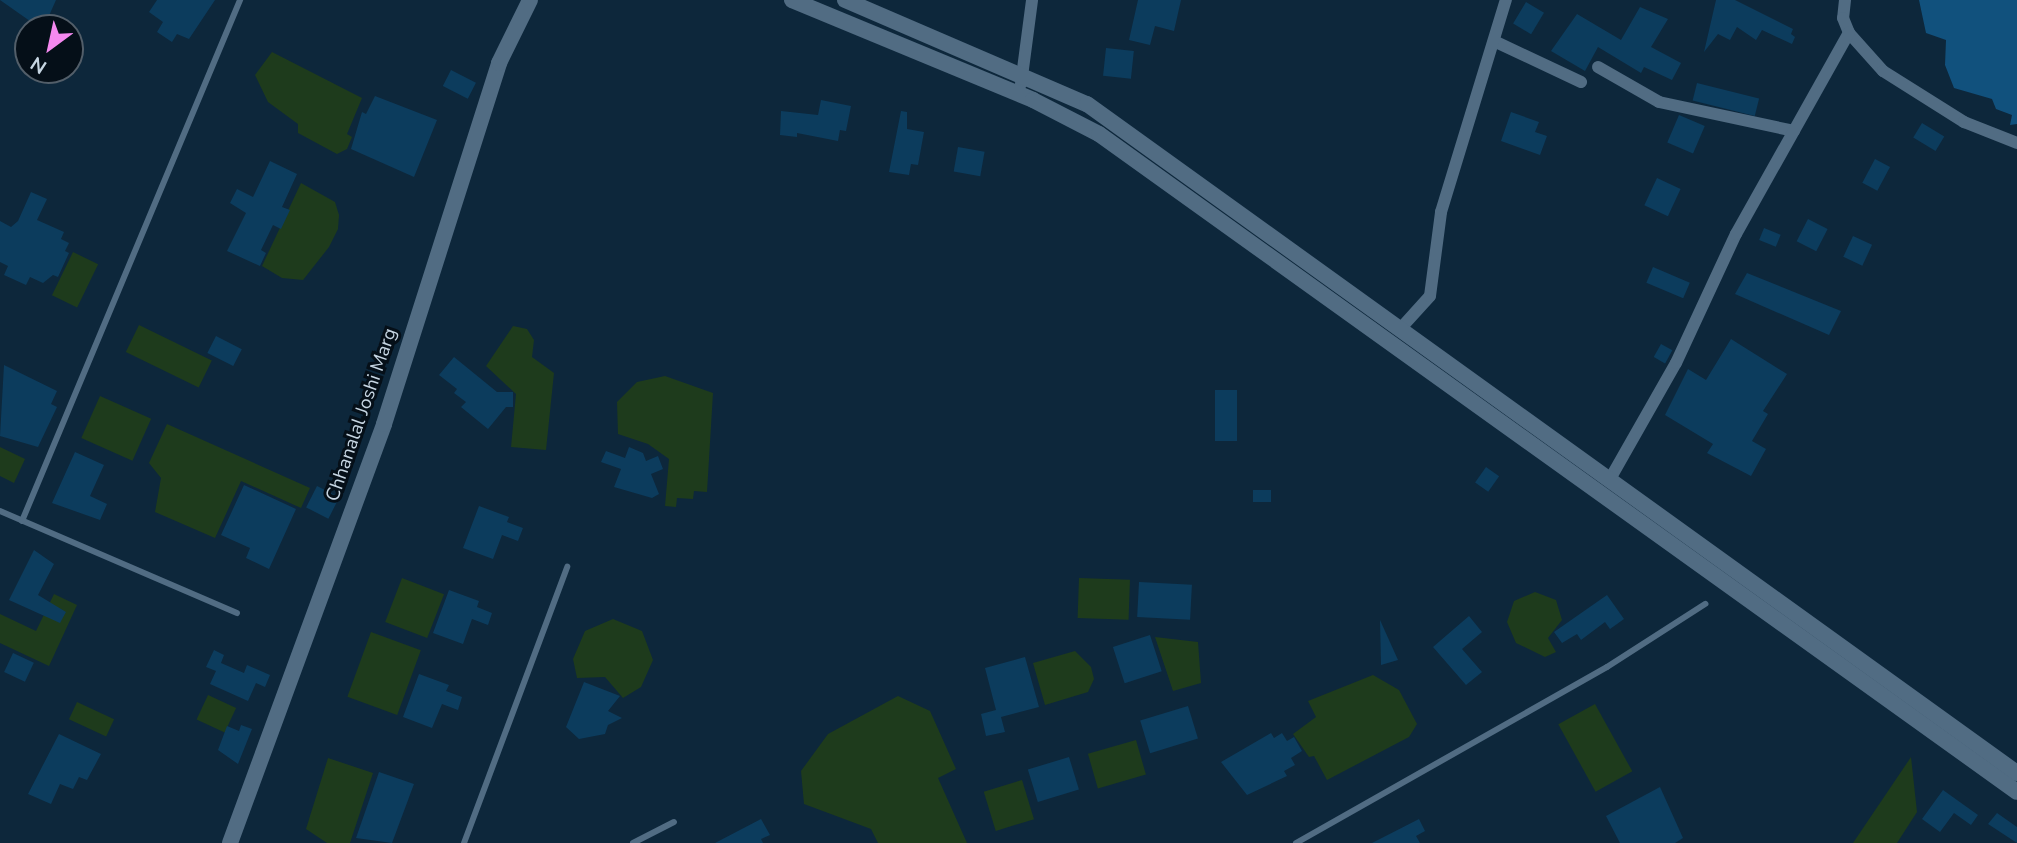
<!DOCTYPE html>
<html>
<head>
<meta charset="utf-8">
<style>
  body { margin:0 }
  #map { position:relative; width:2017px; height:843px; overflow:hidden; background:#0d273b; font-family:"Nunito Sans",sans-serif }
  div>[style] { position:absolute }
  .green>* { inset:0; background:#1e3b1c; transform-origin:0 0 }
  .water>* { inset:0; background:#11517d }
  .building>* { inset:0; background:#0c3c5d; transform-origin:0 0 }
  .service>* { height:6px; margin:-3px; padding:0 3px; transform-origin:3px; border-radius:3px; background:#516c83 }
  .minor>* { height:12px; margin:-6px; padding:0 6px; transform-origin:6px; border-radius:6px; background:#516c83 }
  .tertiary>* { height:16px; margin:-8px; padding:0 8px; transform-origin:8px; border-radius:8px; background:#516c83 }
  span { translate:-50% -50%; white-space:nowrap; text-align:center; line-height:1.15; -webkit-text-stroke:6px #050f18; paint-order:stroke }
  .street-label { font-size:19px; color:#c6d5e2 }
  .north { position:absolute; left:14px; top:14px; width:70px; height:70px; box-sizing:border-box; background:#050f18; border:2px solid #525e69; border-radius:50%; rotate:213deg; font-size:19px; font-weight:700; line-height:28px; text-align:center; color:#c6d5e2 }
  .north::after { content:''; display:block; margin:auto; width:24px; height:32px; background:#f589ef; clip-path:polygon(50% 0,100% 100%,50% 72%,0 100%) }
</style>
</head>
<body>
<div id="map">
  <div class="green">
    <div style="clip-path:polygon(272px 52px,362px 98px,347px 134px,352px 137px,347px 149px,337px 154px,298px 133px,298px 124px,268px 102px,255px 75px)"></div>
    <div style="clip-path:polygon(301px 183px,335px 202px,339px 215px,338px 229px,329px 247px,303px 280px,282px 278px,262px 266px)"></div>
    <div style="left:73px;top:252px;width:28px;height:48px;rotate:26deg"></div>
    <div style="left:139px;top:325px;width:81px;height:30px;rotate:26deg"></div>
    <div style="clip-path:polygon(513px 326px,527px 329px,534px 340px,532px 357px,554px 373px,546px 450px,511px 447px,516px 394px,486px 366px)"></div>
    <div style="clip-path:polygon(665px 376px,713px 393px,707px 492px,694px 491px,693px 499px,677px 498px,676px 507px,665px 506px,669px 459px,648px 444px,618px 434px,617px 402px,637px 382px)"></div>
    <div style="left:100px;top:396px;width:56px;height:46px;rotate:24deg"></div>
    <div style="clip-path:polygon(167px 424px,310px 488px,301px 508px,241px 481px,215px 538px,155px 512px,161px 478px,149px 463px)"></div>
    <div style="clip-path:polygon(0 447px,25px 459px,14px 483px,0 476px)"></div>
    <div style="left:402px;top:578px;width:45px;height:47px;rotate:21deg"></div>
    <div style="left:1079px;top:578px;width:51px;height:40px;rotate:2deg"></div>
    <div style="clip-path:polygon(1535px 592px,1556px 600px,1562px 620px,1548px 638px,1556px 652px,1545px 657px,1516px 643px,1507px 622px,1514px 601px)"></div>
    <div style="clip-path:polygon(54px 594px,77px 605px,49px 666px,0 643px,0 614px,36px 631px)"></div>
    <div style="clip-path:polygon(613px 619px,642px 631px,653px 660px,641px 687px,623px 698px,605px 677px,577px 678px,573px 659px,585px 631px)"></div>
    <div style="left:371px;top:632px;width:53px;height:69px;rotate:20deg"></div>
    <div style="clip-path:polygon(1155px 637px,1198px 642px,1201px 683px,1173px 691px)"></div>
    <div style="clip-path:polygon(1075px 651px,1091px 667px,1094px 679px,1088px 692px,1045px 705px,1033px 663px)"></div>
    <div style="clip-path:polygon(1373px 675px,1399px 690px,1417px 724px,1409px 737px,1327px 780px,1314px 756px,1309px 757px,1293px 734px,1316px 717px,1308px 701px)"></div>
    <div style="left:208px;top:695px;width:31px;height:27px;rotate:25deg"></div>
    <div style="clip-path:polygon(898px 696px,930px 711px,956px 769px,938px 778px,967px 843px,878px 843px,871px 829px,804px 804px,801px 771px,828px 734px)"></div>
    <div style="left:77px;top:702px;width:41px;height:19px;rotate:25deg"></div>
    <div style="left:1595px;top:704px;width:77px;height:42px;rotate:61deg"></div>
    <div style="left:1136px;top:740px;width:36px;height:50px;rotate:74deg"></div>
    <div style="clip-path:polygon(1911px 757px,1917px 812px,1897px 843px,1853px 843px)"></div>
    <div style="clip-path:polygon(328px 758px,373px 773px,350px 843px,327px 843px,306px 829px)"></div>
    <div style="left:1022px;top:780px;width:41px;height:40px;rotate:73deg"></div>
  </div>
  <div class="water">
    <div style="clip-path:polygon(1919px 0,2017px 0,2017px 124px,2010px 125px,2012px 115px,1996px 109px,1992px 99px,1954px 88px,1945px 65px,1946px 40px,1926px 33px)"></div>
  </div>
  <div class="building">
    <div style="clip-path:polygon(0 0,56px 0,48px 18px,42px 15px,37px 26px)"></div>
    <div style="clip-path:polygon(157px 0,215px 0,189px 39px,177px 34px,172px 42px,157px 32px,163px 22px,149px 12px)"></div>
    <div style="clip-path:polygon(1138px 0,1181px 0,1174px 31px,1155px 26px,1150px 45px,1129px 40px)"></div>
    <div style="clip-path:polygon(1716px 0,1735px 0,1793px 29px,1791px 34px,1795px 37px,1792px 44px,1762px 30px,1756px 40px,1737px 27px,1730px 40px,1718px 34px,1704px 52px)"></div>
    <div style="left:1526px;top:2px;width:21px;height:25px;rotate:31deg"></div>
    <div style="clip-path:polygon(1640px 7px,1668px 19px,1651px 47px,1681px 63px,1672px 80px,1644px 67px,1641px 73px,1598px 47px,1585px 71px,1551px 51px,1577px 14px,1621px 40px)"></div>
    <div style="left:1106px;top:48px;width:28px;height:28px;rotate:6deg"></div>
    <div style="left:451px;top:70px;width:28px;height:18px;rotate:27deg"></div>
    <div style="left:1697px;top:83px;width:64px;height:18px;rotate:14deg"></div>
    <div style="clip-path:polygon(375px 96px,437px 120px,414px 177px,351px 149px,362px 112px,366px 114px)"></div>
    <div style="clip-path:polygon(821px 100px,851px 106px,846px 131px,840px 130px,838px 141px,797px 133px,797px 137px,780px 135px,781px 111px,818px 115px)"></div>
    <div style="clip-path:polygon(901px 111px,907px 112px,907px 129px,924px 132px,918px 165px,911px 164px,909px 175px,889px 172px)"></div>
    <div style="clip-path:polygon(1511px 112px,1539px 122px,1535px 132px,1547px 136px,1540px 155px,1501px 141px)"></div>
    <div style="left:1679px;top:115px;width:28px;height:30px;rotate:23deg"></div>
    <div style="left:1922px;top:123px;width:26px;height:17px;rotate:31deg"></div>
    <div style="left:958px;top:147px;width:27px;height:25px;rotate:10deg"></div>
    <div style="left:1875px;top:159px;width:17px;height:27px;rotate:28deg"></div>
    <div style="clip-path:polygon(270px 161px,297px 174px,282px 207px,290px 210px,281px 229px,273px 225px,261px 250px,266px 253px,260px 266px,227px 251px,246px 213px,230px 203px,237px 189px,253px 197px)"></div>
    <div style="left:1657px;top:178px;width:26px;height:30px;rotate:25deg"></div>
    <div style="clip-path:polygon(31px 192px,47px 199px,37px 220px,64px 232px,61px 239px,69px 243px,65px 251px,69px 253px,58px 277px,53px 275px,43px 283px,30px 277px,26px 285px,4px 275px,8px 266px,0 262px,0 221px,11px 227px,18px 221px)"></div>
    <div style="left:1808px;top:219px;width:22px;height:25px;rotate:27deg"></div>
    <div style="left:1764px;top:228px;width:18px;height:13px;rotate:22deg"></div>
    <div style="left:1853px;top:236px;width:21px;height:23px;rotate:25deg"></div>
    <div style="left:1653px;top:267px;width:40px;height:17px;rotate:23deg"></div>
    <div style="clip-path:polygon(1747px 273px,1841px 311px,1829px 335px,1735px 294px)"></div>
    <div style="left:216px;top:336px;width:29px;height:19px;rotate:27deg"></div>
    <div style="clip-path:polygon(1731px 339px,1787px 374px,1763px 411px,1768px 414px,1752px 441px,1766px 449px,1751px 476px,1707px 453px,1713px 444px,1665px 415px,1688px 369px,1706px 380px)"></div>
    <div style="left:1661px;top:344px;width:13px;height:15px;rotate:29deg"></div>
    <div style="clip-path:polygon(454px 357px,497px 392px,513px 392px,513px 407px,506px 407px,488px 429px,461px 407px,466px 402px,454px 393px,457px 389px,439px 375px)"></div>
    <div style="clip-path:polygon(4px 365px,57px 391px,51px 404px,57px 407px,38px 447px,0 436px)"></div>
    <div style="left:1215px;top:390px;width:22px;height:51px"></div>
    <div style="clip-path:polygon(629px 447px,643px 453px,646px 461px,658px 456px,663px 469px,651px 474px,659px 494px,652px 498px,614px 487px,621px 469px,601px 462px,606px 451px,625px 458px)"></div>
    <div style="clip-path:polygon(75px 452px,104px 465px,90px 496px,107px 504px,100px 520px,52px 503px)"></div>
    <div style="left:1486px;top:467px;width:16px;height:19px;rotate:35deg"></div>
    <div style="clip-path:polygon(244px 485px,296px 509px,269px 569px,246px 558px,250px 548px,221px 535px)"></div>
    <div style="left:317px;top:486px;width:25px;height:24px;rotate:27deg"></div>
    <div style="left:1253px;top:490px;width:18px;height:12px"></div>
    <div style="clip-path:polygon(479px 506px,509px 517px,507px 522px,523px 528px,518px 541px,502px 535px,493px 559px,463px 548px)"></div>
    <div style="clip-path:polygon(34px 550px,54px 564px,38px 595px,66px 612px,60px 623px,9px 600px)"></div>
    <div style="left:1139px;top:582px;width:53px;height:35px;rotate:3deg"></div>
    <div style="clip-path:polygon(449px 590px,479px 601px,477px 607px,492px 613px,488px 625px,472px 619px,463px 644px,433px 633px)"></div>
    <div style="clip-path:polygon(1607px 595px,1624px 619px,1610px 629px,1605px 622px,1581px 640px,1577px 634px,1562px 643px,1554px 632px)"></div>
    <div style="clip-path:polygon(1469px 616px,1482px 632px,1462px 649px,1482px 672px,1466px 685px,1433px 647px)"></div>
    <div style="clip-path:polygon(1380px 620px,1398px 660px,1381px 665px)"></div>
    <div style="left:1150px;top:635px;width:38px;height:39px;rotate:72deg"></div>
    <div style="clip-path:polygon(214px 650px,224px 655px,221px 663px,244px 673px,247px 665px,270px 675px,265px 687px,256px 683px,248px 701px,210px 684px,216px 671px,206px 667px)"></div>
    <div style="left:13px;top:653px;width:23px;height:21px;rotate:25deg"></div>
    <div style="clip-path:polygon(1025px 657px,1039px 707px,1001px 717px,1005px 732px,986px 736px,981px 714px,996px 710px,985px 668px)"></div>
    <div style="clip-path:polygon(419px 674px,449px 685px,446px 691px,462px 697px,458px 710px,442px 704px,432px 728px,403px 717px)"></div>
    <div style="clip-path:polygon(584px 682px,620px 696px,608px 711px,622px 718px,608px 725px,605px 734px,579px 739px,566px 727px)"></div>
    <div style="left:1188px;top:706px;width:34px;height:50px;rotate:73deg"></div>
    <div style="clip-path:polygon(241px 725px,252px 729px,238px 764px,218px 750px,227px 726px,239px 731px)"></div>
    <div style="clip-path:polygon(1271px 733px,1274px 738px,1282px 733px,1287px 741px,1294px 737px,1302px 751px,1291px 758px,1295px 765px,1284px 771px,1287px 776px,1247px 795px,1221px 762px)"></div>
    <div style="clip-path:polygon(59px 734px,101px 754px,87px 780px,79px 777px,73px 789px,60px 784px,51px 804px,28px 794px)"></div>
    <div style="left:1069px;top:757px;width:34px;height:43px;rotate:73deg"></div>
    <div style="clip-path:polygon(379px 772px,414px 784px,392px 843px,356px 838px)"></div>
    <div style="clip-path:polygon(1660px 787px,1683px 838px,1675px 843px,1620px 843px,1606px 816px)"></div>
    <div style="clip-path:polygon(1943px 790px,1978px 815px,1971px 825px,1954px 813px,1940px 832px,1922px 819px)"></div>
    <div style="clip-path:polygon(1997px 813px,2017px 827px,2017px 843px,1988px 824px)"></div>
    <div style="clip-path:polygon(761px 819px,770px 835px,761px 839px,763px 843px,715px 843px)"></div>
    <div style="clip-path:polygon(1419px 819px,1425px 831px,1416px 836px,1420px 843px,1372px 843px)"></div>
  </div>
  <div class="service">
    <div style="left:0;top:511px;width:258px;rotate:23.3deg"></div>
    <div style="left:22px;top:521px;width:565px;rotate:-67.29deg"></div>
    <div style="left:464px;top:843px;width:295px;rotate:-69.5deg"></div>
    <div style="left:633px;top:843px;width:46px;rotate:-27.1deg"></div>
    <div style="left:1296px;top:843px;width:357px;rotate:-29.5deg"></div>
    <div style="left:1607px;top:667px;width:117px;rotate:-32.7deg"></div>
  </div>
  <div class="minor">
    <div style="left:1845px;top:0;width:18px;rotate:96deg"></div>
    <div style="left:1843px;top:18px;width:16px;rotate:68deg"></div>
    <div style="left:1849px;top:33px;width:51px;rotate:48.2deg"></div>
    <div style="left:1883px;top:71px;width:96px;rotate:32.2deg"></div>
    <div style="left:1964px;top:122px;width:57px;rotate:21.6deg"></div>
    <div style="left:1496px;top:42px;width:94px;rotate:25.2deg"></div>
    <div style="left:1598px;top:67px;width:70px;rotate:29.8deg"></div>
    <div style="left:1659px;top:102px;width:138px;rotate:12.1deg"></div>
    <div style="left:1021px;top:84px;width:85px;rotate:-82.5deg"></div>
    <div style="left:1401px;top:328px;width:43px;rotate:-47.8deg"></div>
    <div style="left:1430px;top:296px;width:85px;rotate:-82.5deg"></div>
    <div style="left:1441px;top:212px;width:222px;rotate:-73deg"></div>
    <div style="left:1610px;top:479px;width:133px;rotate:-60.4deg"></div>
    <div style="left:1676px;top:363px;width:142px;rotate:-65.1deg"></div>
    <div style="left:1736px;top:234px;width:231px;rotate:-60.7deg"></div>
  </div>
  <div class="tertiary">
    <div style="left:792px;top:0;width:261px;rotate:22.5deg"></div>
    <div style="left:1033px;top:100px;width:74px;rotate:27.3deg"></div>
    <div style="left:1099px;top:134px;width:1129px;rotate:35.63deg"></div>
    <div style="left:845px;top:0;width:263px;rotate:23.3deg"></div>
    <div style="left:1087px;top:104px;width:1146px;rotate:35.73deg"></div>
    <div style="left:230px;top:843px;width:446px;rotate:-69.8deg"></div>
    <div style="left:384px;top:424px;width:379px;rotate:-72.3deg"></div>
    <div style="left:499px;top:63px;width:70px;rotate:-63.8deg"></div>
  </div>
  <div class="street-label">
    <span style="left:362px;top:415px;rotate:-71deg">Chhanalal Joshi Marg</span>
  </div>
  <div class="north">N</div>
</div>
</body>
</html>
